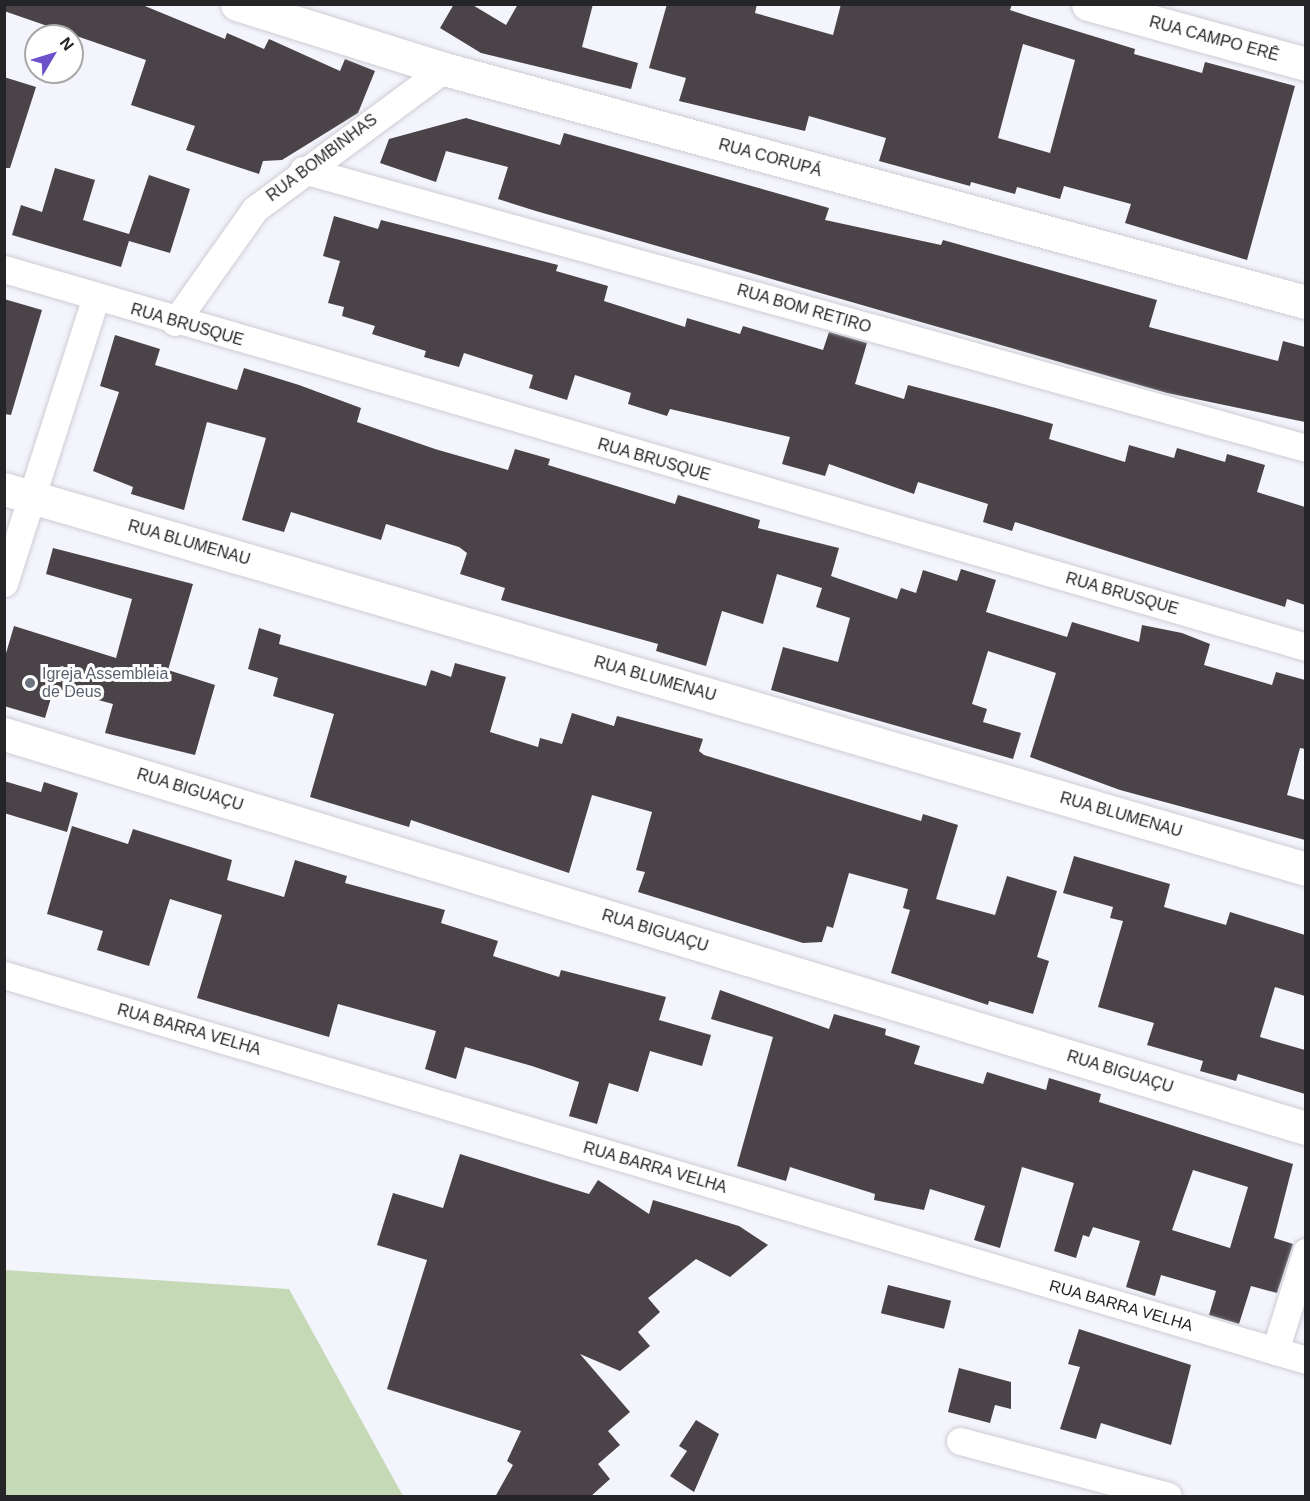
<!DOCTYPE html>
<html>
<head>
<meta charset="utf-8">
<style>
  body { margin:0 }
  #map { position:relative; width:1310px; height:1501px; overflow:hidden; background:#f4f4fc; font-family:Helvetica,sans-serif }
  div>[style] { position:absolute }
  .green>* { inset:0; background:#c6d9b6 }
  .building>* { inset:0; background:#4a4449; transform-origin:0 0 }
  .roads { filter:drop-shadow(0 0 2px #cdccd4) drop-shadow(0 0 2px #cdccd4) }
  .minor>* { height:27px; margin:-13.5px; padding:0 13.5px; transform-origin:13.5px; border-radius:13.5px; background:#fff }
  .tertiary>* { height:33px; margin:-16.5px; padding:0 16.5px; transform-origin:16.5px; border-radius:16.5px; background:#fff }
  .dots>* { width:16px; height:16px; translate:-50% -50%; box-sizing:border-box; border:3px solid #fff; border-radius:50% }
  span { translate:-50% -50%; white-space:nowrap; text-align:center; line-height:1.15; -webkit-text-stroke:6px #fff; paint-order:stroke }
  .street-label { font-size:16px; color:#252528 }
  .worship-label { font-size:16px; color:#5b616d }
  .left { translate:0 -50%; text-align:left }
  .frame { position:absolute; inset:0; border:6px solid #252528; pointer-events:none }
  .north { position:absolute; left:24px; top:24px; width:60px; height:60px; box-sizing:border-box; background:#fff; border:2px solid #a8a8a9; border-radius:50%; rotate:52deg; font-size:16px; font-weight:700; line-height:24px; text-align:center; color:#252528 }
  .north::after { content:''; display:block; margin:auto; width:21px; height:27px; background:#6d51cb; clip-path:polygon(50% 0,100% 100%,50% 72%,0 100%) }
</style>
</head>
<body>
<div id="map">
  <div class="green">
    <div style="clip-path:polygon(5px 1270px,289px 1289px,403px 1496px,5px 1496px)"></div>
  </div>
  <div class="building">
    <div style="clip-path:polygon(4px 4px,140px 4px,225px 39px,227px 33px,264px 49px,269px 39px,340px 71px,345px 59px,375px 71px,358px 113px,282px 160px,263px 161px,259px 174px,186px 150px,195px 126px,131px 105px,146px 60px,4px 11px)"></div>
    <div style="clip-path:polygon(454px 4px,471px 4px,506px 25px,518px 4px,593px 4px,582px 47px,638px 63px,631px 89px,481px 53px,440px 28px)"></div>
    <div style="clip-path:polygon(evenodd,667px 4px,757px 4px,755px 13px,833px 35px,841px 4px,1012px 4px,1010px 10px,1031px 17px,1135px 49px,1134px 54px,1202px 73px,1205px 62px,1295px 86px,1247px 260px,1125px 223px,1131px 204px,1064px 186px,1060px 199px,1017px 187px,1015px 194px,971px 182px,970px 186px,879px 161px,886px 138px,809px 116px,805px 131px,679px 101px,686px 78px,649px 68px,667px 4px,1023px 44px,1075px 60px,1050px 153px,998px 138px,1023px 44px)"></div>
    <div style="clip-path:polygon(4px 77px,36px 87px,10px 168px,4px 168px)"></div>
    <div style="clip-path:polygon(466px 118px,560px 145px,564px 133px,829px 208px,825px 220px,941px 245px,943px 240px,1157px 300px,1149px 327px,1278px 361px,1283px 341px,1305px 347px,1305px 422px,1167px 393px,536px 211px,498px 199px,508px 167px,446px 151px,436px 182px,380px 163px,389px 139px)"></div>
    <div style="clip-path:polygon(55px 168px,95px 180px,83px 220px,129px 234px,149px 175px,190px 189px,170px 253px,129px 241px,121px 267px,12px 235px,21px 205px,42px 212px)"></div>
    <div style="clip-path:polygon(334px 216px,378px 229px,381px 220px,558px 265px,556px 271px,608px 286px,604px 301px,685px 327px,687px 318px,740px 334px,743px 326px,823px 350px,829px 332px,867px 343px,855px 384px,904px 399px,908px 385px,996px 408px,1053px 424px,1049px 439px,1125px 462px,1129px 445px,1174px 458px,1177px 448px,1225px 462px,1227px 454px,1265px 465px,1257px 492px,1305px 507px,1305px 605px,1287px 599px,1285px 607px,1015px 522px,1012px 531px,983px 522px,988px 504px,918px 482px,914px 494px,829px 464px,825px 476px,782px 464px,790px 437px,670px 409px,667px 416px,628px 404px,631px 393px,575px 375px,567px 400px,529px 388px,533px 375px,464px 353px,459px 367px,424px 357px,426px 351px,372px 334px,375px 326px,342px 316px,344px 307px,328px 303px,340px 261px,323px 256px)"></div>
    <div style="clip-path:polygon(4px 299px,42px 310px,11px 415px,4px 414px)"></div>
    <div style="clip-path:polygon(115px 335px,160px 349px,155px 365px,237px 390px,244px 368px,299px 385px,361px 408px,357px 422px,435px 449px,508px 470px,515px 449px,550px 459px,548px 465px,675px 504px,678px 495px,760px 520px,758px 528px,839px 548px,831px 576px,897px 599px,901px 588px,916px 593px,923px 570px,957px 581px,961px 569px,996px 580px,986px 612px,1067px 637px,1072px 622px,1139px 642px,1142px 625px,1182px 633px,1210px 644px,1204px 665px,1272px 685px,1276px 672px,1305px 680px,1305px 749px,1300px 748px,1287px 795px,1305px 800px,1305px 840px,1120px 790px,1030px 757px,1056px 673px,988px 651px,972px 704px,987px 709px,983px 722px,1021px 733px,1013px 759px,771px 690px,783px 647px,838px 662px,850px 618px,816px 607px,822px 588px,777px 574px,763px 624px,722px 611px,706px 666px,656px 651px,658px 644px,501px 600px,505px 588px,460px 574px,467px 553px,459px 547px,386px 524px,381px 540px,291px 512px,284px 532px,242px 520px,266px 438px,207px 422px,184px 510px,131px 494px,133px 487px,93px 471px,119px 392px,100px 386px)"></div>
    <div style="clip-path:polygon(53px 548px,193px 584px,168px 670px,215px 685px,195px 755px,105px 733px,113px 704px,54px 688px,45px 718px,4px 706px,4px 660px,14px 626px,116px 658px,132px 599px,46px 574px)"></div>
    <div style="clip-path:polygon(259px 628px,281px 635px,279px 644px,426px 686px,431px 670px,451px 677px,455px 663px,506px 677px,490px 732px,538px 747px,540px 738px,562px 744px,572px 713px,614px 726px,617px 716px,703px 739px,699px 751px,704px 755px,921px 821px,923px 814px,958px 825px,936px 899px,995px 915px,1007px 876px,1057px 891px,1037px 957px,1049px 961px,1033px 1014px,989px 1001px,988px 1005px,891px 973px,910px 910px,903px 908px,908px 889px,849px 873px,833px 928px,827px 926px,822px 942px,803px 943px,638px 892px,645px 872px,636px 870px,652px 812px,592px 795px,569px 873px,411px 820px,409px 827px,310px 797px,334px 714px,273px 696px,278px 678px,248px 669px)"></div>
    <div style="clip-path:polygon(4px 781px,41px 792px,44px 782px,78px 793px,67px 832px,4px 813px)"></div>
    <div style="clip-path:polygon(72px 826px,128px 844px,133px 829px,232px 860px,227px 880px,284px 897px,295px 860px,347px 876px,345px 883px,445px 910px,441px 923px,498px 941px,493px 956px,559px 977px,561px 970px,666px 997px,659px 1020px,711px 1035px,702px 1066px,650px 1051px,638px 1092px,609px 1083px,597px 1124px,569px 1116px,579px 1082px,532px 1066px,465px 1047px,456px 1079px,425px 1069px,436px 1031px,338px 1004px,329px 1037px,197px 998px,222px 915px,170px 899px,149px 966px,97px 950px,103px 931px,47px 914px)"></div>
    <div style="clip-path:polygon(1074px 856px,1170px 884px,1164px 907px,1226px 925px,1230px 912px,1305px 935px,1305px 996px,1275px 987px,1260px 1037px,1305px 1050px,1305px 1094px,1238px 1074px,1236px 1081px,1200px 1071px,1203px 1061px,1147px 1045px,1154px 1023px,1098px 1007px,1123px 921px,1110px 918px,1113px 907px,1063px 893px)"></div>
    <div style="clip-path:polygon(evenodd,720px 990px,829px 1029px,834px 1014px,886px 1029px,885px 1035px,920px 1046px,914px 1064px,983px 1084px,987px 1072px,1046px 1090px,1049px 1078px,1101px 1094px,1099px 1102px,1293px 1164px,1274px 1238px,1293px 1244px,1277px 1293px,1251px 1286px,1239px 1324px,1209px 1315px,1216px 1291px,1161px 1275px,1155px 1296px,1126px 1287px,1140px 1241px,1093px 1227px,1089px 1237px,1083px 1235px,1076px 1258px,1054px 1251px,1074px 1183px,1022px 1167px,1000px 1248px,974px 1240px,985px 1206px,930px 1189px,924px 1210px,874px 1200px,875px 1194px,790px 1167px,786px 1181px,737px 1166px,773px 1037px,711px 1019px,720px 990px,1193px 1170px,1248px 1187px,1230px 1248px,1172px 1230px,1193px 1170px)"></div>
    <div style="clip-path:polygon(460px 1154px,589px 1194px,598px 1180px,649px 1214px,653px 1200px,739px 1226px,768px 1245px,730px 1277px,696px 1259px,648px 1298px,660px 1312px,638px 1332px,650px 1346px,620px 1371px,580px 1354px,630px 1412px,608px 1431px,620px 1445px,598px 1464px,610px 1479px,590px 1497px,495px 1497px,513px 1465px,507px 1461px,521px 1431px,387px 1389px,427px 1260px,377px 1245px,393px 1193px,443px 1208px)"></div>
    <div style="left:888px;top:1285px;width:65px;height:29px;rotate:14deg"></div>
    <div style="clip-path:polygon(1079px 1329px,1191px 1365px,1171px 1445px,1101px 1423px,1096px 1439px,1060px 1429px,1080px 1367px,1068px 1364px)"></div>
    <div style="clip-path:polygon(959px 1368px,1011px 1382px,1011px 1409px,995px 1405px,990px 1423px,948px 1412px)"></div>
    <div style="clip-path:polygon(696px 1420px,719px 1434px,694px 1492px,670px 1476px,687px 1451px,679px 1446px)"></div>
  </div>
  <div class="roads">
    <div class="minor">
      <div style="left:303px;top:170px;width:1041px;rotate:15.49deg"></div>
      <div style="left:4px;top:269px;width:1356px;rotate:16.19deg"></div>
      <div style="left:175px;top:322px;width:138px;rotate:-54.7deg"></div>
      <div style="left:255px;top:209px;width:235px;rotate:-36.5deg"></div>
      <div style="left:4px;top:583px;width:298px;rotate:-72.2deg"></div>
      <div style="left:4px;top:975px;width:1358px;rotate:16.47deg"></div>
      <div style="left:1275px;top:1351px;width:104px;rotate:-72.6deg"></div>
      <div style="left:960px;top:1441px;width:215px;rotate:14.8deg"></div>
    </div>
    <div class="tertiary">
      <div style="left:237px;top:4px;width:217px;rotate:17.4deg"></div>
      <div style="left:444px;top:69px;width:893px;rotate:15.13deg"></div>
      <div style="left:1088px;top:4px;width:226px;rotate:15.4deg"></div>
      <div style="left:4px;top:489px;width:1356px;rotate:16.27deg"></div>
      <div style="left:4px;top:734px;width:1360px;rotate:16.84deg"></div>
    </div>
  </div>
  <div class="dots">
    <div style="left:30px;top:683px;background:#6b7280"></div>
  </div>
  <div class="street-label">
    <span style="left:1214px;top:39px;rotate:15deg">RUA CAMPO ERÊ</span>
    <span style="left:322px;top:158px;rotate:-37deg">RUA BOMBINHAS</span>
    <span style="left:770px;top:158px;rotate:15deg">RUA CORUPÁ</span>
    <span style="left:804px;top:309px;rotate:16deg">RUA BOM RETIRO</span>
    <span style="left:187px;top:325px;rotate:16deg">RUA BRUSQUE</span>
    <span style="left:654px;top:460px;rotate:16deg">RUA BRUSQUE</span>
    <span style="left:189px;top:543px;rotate:16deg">RUA BLUMENAU</span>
    <span style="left:1122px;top:594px;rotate:16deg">RUA BRUSQUE</span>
    <span style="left:655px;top:679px;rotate:16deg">RUA BLUMENAU</span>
    <span style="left:190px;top:790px;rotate:17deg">RUA BIGUAÇU</span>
    <span style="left:1121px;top:815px;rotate:16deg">RUA BLUMENAU</span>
    <span style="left:655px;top:931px;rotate:17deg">RUA BIGUAÇU</span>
    <span style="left:189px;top:1030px;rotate:16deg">RUA BARRA VELHA</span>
    <span style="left:1120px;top:1072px;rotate:17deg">RUA BIGUAÇU</span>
    <span style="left:655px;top:1168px;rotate:16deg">RUA BARRA VELHA</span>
    <span style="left:1121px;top:1306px;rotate:16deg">RUA BARRA VELHA</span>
  </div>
  <div class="worship-label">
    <span class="left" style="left:42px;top:683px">Igreja Assembleia<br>de Deus</span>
  </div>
  <div class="frame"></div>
  <div class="north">N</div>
</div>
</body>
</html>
